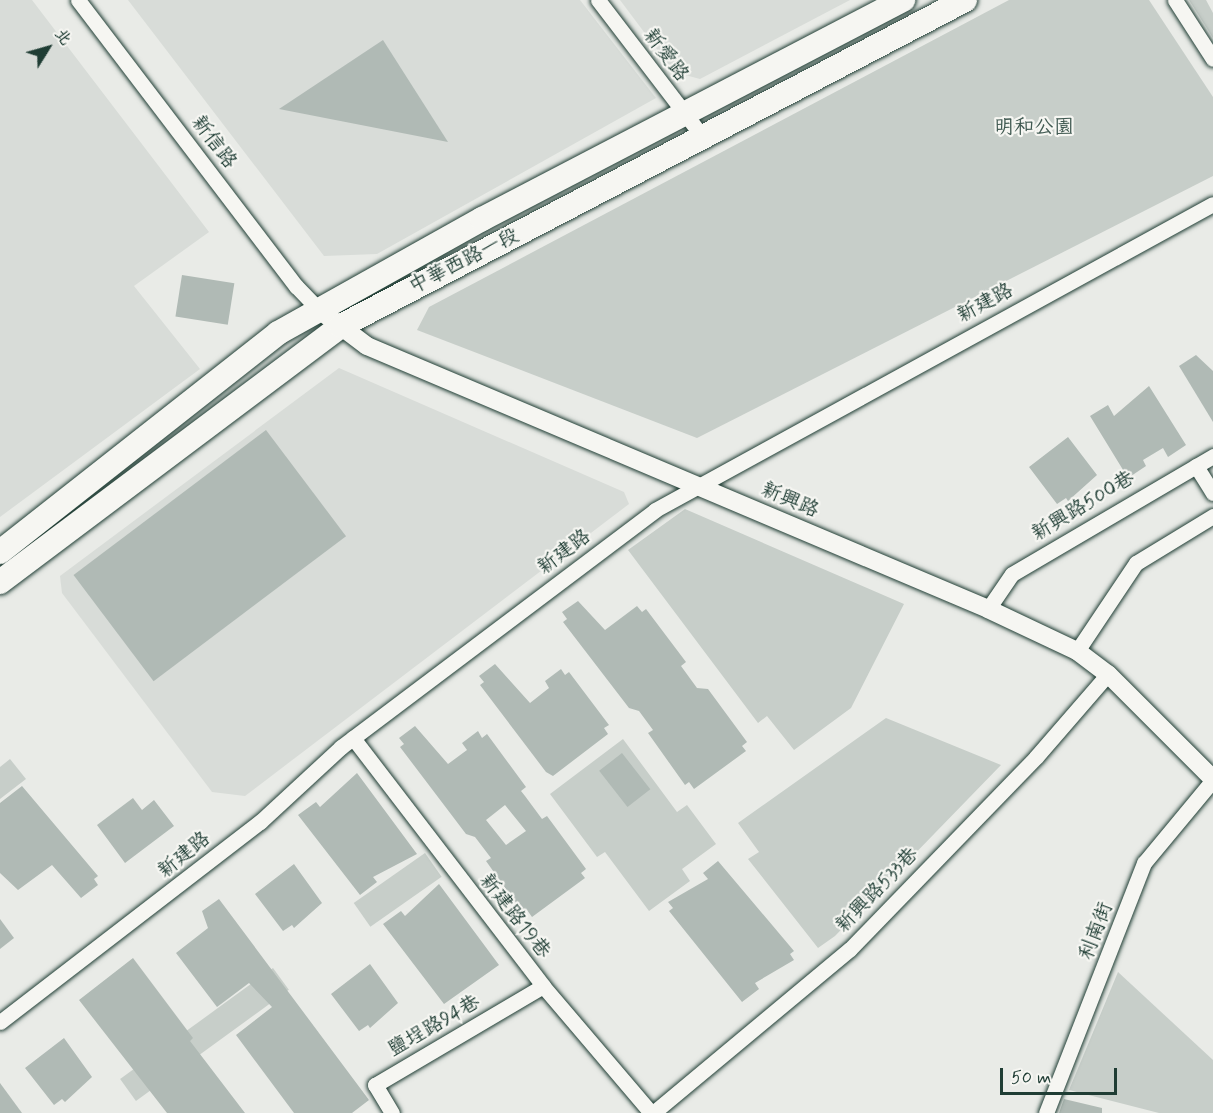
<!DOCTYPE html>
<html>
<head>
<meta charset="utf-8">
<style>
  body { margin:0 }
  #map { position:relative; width:1213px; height:1113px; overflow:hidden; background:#e9ebe7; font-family:Mynerve,"LXGW WenKai TC",sans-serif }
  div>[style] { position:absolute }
  .built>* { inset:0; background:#d8dcd8 }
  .green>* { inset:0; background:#c7cec9; transform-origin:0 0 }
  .building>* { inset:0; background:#b0bab5; transform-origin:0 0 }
  .roads { filter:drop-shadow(0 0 2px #1f3d34) drop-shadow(0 0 2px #1f3d34) }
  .minor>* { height:15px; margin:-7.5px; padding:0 7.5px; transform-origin:7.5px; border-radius:7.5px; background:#f6f6f2 }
  .tertiary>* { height:18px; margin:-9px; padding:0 9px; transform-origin:9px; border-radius:9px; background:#f6f6f2 }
  .primary>* { height:24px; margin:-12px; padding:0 12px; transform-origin:12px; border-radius:12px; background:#f6f6f2 }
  span { translate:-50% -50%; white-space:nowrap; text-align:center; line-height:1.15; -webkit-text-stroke:4.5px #f6f6f2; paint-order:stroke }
  .street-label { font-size:20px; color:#1f3d34 }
  .park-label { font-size:20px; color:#415a52 }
  .north { position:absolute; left:18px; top:18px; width:60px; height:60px; -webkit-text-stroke:4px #f6f6f2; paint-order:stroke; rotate:53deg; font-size:16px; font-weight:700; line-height:24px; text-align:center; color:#1f3d34 }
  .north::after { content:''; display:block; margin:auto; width:21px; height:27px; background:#1f3d34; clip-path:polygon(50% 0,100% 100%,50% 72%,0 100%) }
  .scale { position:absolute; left:1000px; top:1068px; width:117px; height:27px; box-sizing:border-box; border:3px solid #1f3d34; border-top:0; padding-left:8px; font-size:18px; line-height:21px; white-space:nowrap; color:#1f3d34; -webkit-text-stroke:4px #f6f6f2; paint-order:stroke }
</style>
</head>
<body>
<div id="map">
  <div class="built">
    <div style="clip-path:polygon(0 0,32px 0,209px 232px,134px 286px,200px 369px,0 517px)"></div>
    <div style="clip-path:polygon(128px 0,580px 0,656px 98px,377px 254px,324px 256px)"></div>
    <div style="clip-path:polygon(620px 0,850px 0,700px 79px,674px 72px)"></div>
    <div style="clip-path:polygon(339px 368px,624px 492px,629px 504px,245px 796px,212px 792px,62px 593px,60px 576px)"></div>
  </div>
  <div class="green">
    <div style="clip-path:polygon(1009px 0,1149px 0,1213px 97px,1213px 176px,697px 438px,417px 330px,429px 307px)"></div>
    <div style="clip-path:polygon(1189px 0,1206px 0,1213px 13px,1213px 38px)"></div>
    <div style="clip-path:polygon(685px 509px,904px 604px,851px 708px,794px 750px,767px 716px,758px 723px,628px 550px)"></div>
    <div style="clip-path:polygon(886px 718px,1001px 765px,835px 936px,818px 948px,748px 859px,759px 852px,738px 823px)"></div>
    <div style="clip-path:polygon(623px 739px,677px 812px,687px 805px,716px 844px,682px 869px,690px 881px,649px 911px,605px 852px,597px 857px,550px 794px)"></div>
    <div style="clip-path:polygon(10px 759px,26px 779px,0 799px,0 767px)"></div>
    <div style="left:425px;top:853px;width:29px;height:87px;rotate:55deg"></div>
    <div style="left:273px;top:968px;width:27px;height:189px;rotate:54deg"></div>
    <div style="clip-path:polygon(1118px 972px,1213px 1060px,1213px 1113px,1159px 1113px,1069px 1090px)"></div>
  </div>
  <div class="building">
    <div style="clip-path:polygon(383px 40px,448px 142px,279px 109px)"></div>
    <div style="left:182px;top:275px;width:53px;height:42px;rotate:9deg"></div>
    <div style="clip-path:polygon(1196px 355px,1213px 371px,1213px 422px,1179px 366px)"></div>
    <div style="clip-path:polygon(1149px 386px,1186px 445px,1168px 457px,1163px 448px,1143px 460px,1146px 466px,1128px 478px,1090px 416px,1108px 405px,1114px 416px)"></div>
    <div style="left:266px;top:430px;width:133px;height:241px;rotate:53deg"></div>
    <div style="clip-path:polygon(1068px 437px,1097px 475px,1068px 501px,1066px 498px,1057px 504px,1029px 467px)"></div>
    <div style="clip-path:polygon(578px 601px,605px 630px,637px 606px,642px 612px,646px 609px,686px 662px,681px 666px,697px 688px,708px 689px,747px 742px,742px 746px,746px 751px,694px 789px,689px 782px,685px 785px,648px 733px,653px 730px,639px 711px,629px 708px,563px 622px,567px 619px,562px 612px)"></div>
    <div style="clip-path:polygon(495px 664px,530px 703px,549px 688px,545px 681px,561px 669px,565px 675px,569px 672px,609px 725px,604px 728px,608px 734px,553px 776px,546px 772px,480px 685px,484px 682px,479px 676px)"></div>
    <div style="clip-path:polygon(evenodd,415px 726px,448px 764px,467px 750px,462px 743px,478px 731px,482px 738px,487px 734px,526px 787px,521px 791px,525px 796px,542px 819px,547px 816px,586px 869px,581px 873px,585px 878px,532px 917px,527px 910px,523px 913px,486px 861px,491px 858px,475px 837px,466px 834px,400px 747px,404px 744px,399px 738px,415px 726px,505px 805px,526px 831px,506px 845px,486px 820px,505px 805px)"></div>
    <div style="left:622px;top:753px;width:46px;height:29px;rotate:52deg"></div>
    <div style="clip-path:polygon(357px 773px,417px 854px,373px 877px,377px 882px,360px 895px,298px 815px,316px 802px,320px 807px)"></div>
    <div style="clip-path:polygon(22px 786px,98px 876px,94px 879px,98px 885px,81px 898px,52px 865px,18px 890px,0 873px,0 803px)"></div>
    <div style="clip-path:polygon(133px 798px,142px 810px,154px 800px,174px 826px,125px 863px,97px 825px)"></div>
    <div style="clip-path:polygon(718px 861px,794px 951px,790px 954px,794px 960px,755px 983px,759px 989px,742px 1002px,669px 911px,673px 908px,668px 902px,708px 879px,703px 873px)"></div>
    <div style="clip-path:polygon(294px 864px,322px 903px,294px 928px,292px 925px,283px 931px,255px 894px)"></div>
    <div style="clip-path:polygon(439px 884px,499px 965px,444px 1004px,383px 924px,401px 911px,405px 916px)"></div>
    <div style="clip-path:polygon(219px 899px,369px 1100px,352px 1113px,294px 1113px,236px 1035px,272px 1007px,249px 983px,217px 1007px,176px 953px,208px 928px,202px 911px)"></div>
    <div style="clip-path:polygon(0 919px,14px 938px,0 949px)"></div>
    <div style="clip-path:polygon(133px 958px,193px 1038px,190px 1041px,245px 1113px,167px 1113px,79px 1000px)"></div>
    <div style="clip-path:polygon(370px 964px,398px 1003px,370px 1028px,368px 1025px,359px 1031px,331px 994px)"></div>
    <div style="clip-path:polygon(64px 1038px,92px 1077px,65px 1102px,62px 1099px,54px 1105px,25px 1068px)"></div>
    <div style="clip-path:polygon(0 1083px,22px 1113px,0 1113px)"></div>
    <div style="clip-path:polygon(1064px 1099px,1102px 1108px,1102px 1113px,1059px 1113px)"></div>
  </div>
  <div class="roads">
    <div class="minor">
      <div style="left:78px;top:0;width:360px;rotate:52.7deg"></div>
      <div style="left:296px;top:286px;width:32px;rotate:46deg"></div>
      <div style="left:598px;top:0;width:171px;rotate:52.6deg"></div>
      <div style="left:1175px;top:0;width:70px;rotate:57.2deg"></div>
      <div style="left:1196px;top:466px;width:32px;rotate:58deg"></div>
      <div style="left:988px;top:609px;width:42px;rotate:-55.6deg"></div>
      <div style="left:1012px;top:574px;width:233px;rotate:-30.4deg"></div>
      <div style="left:1077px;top:651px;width:106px;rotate:-56.2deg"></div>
      <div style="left:1136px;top:563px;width:90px;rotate:-31.4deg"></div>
      <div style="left:353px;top:738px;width:312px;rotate:52.5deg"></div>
      <div style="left:543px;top:986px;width:167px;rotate:49.6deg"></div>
      <div style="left:0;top:1022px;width:328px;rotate:-37.6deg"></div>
      <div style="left:260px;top:822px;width:110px;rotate:-42.8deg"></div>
      <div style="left:341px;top:747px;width:393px;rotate:-37deg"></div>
      <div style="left:655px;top:510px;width:636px;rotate:-28.74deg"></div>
      <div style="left:392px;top:1113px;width:33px;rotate:-121deg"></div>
      <div style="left:375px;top:1085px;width:195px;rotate:-30.5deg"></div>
      <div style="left:653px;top:1113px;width:256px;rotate:-39.8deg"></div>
      <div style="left:850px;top:949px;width:267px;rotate:-45.9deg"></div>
      <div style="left:1036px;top:757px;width:110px;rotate:-49.1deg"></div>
      <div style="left:1046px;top:1113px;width:269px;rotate:-68.6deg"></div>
      <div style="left:1144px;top:863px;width:108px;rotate:-50.3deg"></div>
    </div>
    <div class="tertiary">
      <div style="left:318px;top:309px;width:61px;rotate:37.1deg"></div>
      <div style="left:367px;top:346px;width:674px;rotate:22.95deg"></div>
      <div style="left:988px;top:609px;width:98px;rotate:25.3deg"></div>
      <div style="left:1077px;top:651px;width:39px;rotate:37deg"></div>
      <div style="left:1108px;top:674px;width:148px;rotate:45deg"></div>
    </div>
    <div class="primary">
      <div style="left:0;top:552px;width:354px;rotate:-38.2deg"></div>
      <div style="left:278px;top:333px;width:234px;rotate:-29.2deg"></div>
      <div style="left:482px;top:219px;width:475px;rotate:-27.5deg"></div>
      <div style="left:0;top:582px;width:426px;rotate:-36.9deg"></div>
      <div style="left:341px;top:326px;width:704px;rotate:-27.58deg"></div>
    </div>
  </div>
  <div class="street-label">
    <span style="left:666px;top:55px;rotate:53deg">新愛路</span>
    <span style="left:214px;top:142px;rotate:53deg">新信路</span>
    <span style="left:464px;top:261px;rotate:-27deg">中華西路一段</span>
    <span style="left:985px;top:303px;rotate:-28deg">新建路</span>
    <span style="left:790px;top:500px;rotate:23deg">新興路</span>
    <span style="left:1083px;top:506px;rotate:-31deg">新興路500巷</span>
    <span style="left:564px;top:552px;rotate:-37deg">新建路</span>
    <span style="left:184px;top:855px;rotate:-39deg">新建路</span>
    <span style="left:877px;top:890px;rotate:-46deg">新興路533巷</span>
    <span style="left:515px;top:916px;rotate:52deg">新建路19巷</span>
    <span style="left:1096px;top:931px;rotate:-69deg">利南街</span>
    <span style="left:434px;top:1026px;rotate:-30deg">鹽埕路94巷</span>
  </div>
  <div class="park-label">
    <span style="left:1034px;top:127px">明和公園</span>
  </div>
  <div class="north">北</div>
  <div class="scale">50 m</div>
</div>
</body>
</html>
